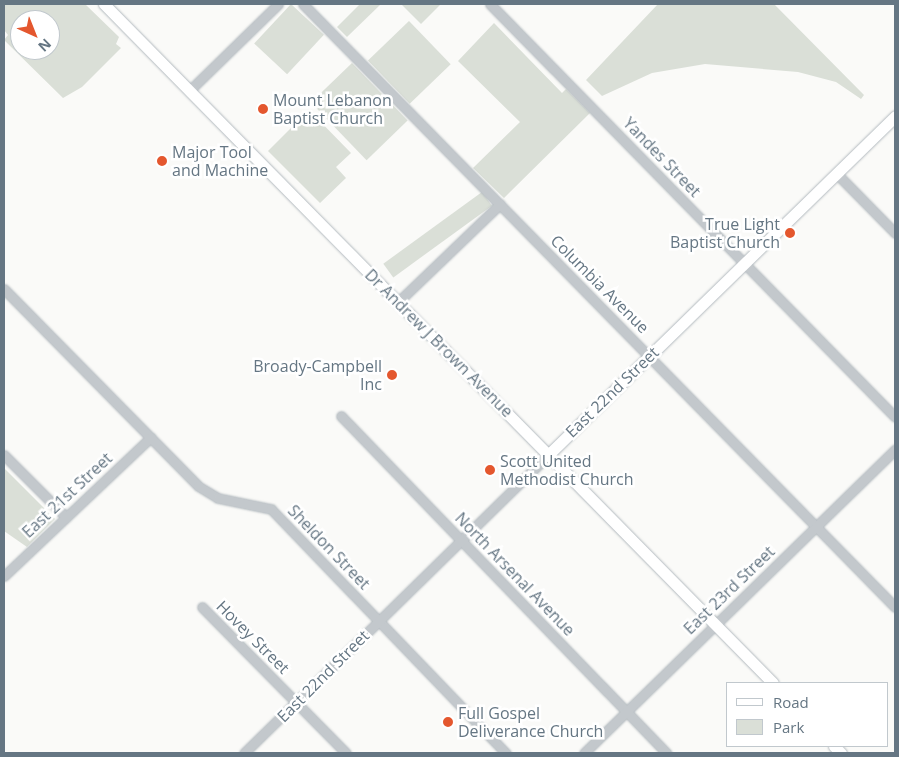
<!DOCTYPE html>
<html>
<head>
<meta charset="utf-8">
<style>
  body { margin:0 }
  #map { position:relative; width:899px; height:757px; overflow:hidden; background:#fafaf8; font-family:"Open Sans",sans-serif }
  div>[style] { position:absolute }
  .green>* { inset:0; background:#dadfd7; transform-origin:0 0 }
  .roads { filter:drop-shadow(0 0 1px #b3babf) drop-shadow(0 0 1px #b3babf) }
  .minor>* { height:9px; margin:-4.5px; padding:0 4.5px; transform-origin:4.5px; border-radius:4.5px; background:#c3c8cc }
  .secondary>* { height:11px; margin:-5.5px; padding:0 5.5px; transform-origin:5.5px; border-radius:5.5px; background:#fff }
  .dots>* { width:14px; height:14px; translate:-50% -50%; box-sizing:border-box; border:2px solid #fff; border-radius:50% }
  span { translate:-50% -50%; white-space:nowrap; text-align:center; line-height:1.15; -webkit-text-stroke:5px #fff; paint-order:stroke }
  .poi-label { font-size:16px; color:#657683 }
  .left { translate:0 -50%; text-align:left }
  .right { translate:-100% -50%; text-align:right }
  .street-label { font-size:16px; color:#657683 }
  .frame { position:absolute; inset:0; border:5px solid #657683; pointer-events:none }
  .legend { position:absolute; left:726px; top:682px; width:162px; height:65px; box-sizing:border-box; background:#fff; border:1px solid #c1c8cd; margin:0; padding:6px 9px; list-style:none; font-size:15px; color:#657683 }
  .legend li { display:flex; align-items:center; gap:10px; height:25px }
  .legend b { width:25px; border:1px solid #c1c8cd }
  .north { position:absolute; left:10px; top:10px; width:50px; height:50px; box-sizing:border-box; background:#fff; border:1px solid #c1c8cd; border-radius:50%; rotate:136deg; font-size:14px; font-weight:700; line-height:20px; text-align:center; color:#657683 }
  .north::after { content:''; display:block; margin:auto; width:18px; height:22px; background:#e4572e; clip-path:polygon(50% 0,100% 100%,50% 72%,0 100%) }
</style>
</head>
<body>
<div id="map">
  <div class="green">
    <div style="clip-path:polygon(evenodd,4px 4px,85px 4px,119px 37px,116px 44px,121px 48px,82px 87px,63px 98px,4px 40px,8px 35px,4px 30px,4px 4px,20px 20px,50px 20px,50px 50px,20px 50px,20px 20px)"></div>
    <div style="left:291px;top:4px;width:45px;height:54px;rotate:43deg"></div>
    <div style="clip-path:polygon(360px 4px,381px 4px,347px 37px,337px 27px)"></div>
    <div style="clip-path:polygon(401px 4px,441px 4px,421px 24px)"></div>
    <div style="clip-path:polygon(658px 4px,774px 4px,864px 95px,861px 99px,836px 82px,798px 72px,705px 64px,652px 73px,602px 96px,586px 80px)"></div>
    <div style="left:409px;top:21px;width:60px;height:57px;rotate:46deg"></div>
    <div style="clip-path:polygon(494px 23px,562px 93px,566px 89px,590px 113px,504px 198px,473px 168px,520px 122px,458px 61px)"></div>
    <div style="left:352px;top:63px;width:80px;height:57px;rotate:46deg"></div>
    <div style="clip-path:polygon(309px 110px,351px 153px,336px 167px,346px 178px,320px 203px,268px 151px)"></div>
    <div style="left:482px;top:192px;width:17px;height:122px;rotate:54deg"></div>
    <div style="clip-path:polygon(4px 468px,55px 519px,27px 547px,4px 531px)"></div>
  </div>
  <div class="roads">
    <div class="minor">
      <div style="left:303px;top:4px;width:845px;rotate:45.53deg"></div>
      <div style="left:490px;top:4px;width:578px;rotate:45.56deg"></div>
      <div style="left:190px;top:90px;width:123px;rotate:-44.3deg"></div>
      <div style="left:837px;top:174px;width:83px;rotate:45.5deg"></div>
      <div style="left:4px;top:289px;width:276px;rotate:45.4deg"></div>
      <div style="left:198px;top:486px;width:23px;rotate:31deg"></div>
      <div style="left:218px;top:498px;width:54px;rotate:11.7deg"></div>
      <div style="left:271px;top:509px;width:339px;rotate:46.1deg"></div>
      <div style="left:399px;top:301px;width:140px;rotate:-43.8deg"></div>
      <div style="left:341px;top:416px;width:469px;rotate:46deg"></div>
      <div style="left:4px;top:455px;width:88px;rotate:45deg"></div>
      <div style="left:4px;top:576px;width:202px;rotate:-43.4deg"></div>
      <div style="left:202px;top:607px;width:205px;rotate:45.4deg"></div>
      <div style="left:244px;top:753px;width:427px;rotate:-44.4deg"></div>
      <div style="left:584px;top:753px;width:435px;rotate:-44.3deg"></div>
    </div>
    <div class="secondary">
      <div style="left:104px;top:4px;width:953px;rotate:45.43deg"></div>
      <div style="left:549px;top:454px;width:484px;rotate:-44.3deg"></div>
      <div style="left:834px;top:746px;width:10px;rotate:45deg"></div>
    </div>
  </div>
  <div class="dots">
    <div style="left:263px;top:109px;background:#e4572e"></div>
    <div style="left:162px;top:161px;background:#e4572e"></div>
    <div style="left:790px;top:233px;background:#e4572e"></div>
    <div style="left:392px;top:375px;background:#e4572e"></div>
    <div style="left:490px;top:470px;background:#e4572e"></div>
    <div style="left:448px;top:722px;background:#e4572e"></div>
  </div>
  <div class="poi-label">
    <span class="left" style="left:273px;top:109px">Mount Lebanon<br>Baptist Church</span>
    <span class="left" style="left:172px;top:161px">Major Tool<br>and Machine</span>
    <span class="right" style="left:780px;top:233px">True Light<br>Baptist Church</span>
    <span class="right" style="left:382px;top:375px">Broady-Campbell<br>Inc</span>
    <span class="left" style="left:500px;top:470px">Scott United<br>Methodist Church</span>
    <span class="left" style="left:458px;top:722px">Full Gospel<br>Deliverance Church</span>
  </div>
  <div class="street-label">
    <span style="left:662px;top:157px;rotate:46deg">Yandes Street</span>
    <span style="left:600px;top:284px;rotate:45deg">Columbia Avenue</span>
    <span style="left:439px;top:343px;rotate:45deg">Dr Andrew J Brown Avenue</span>
    <span style="left:612px;top:392px;rotate:-44deg">East 22nd Street</span>
    <span style="left:67px;top:495px;rotate:-43deg">East 21st Street</span>
    <span style="left:329px;top:547px;rotate:46deg">Sheldon Street</span>
    <span style="left:515px;top:574px;rotate:46deg">North Arsenal Avenue</span>
    <span style="left:729px;top:590px;rotate:-44deg">East 23rd Street</span>
    <span style="left:253px;top:637px;rotate:45deg">Hovey Street</span>
    <span style="left:323px;top:676px;rotate:-45deg">East 22nd Street</span>
  </div>
  <div class="frame"></div>
  <ul class="legend">
  <li><b style="height:6px;background:#fff"></b>Road</li>
  <li><b style="height:14px;background:#dadfd7"></b>Park</li>
  </ul>
  <div class="north">N</div>
</div>
</body>
</html>
